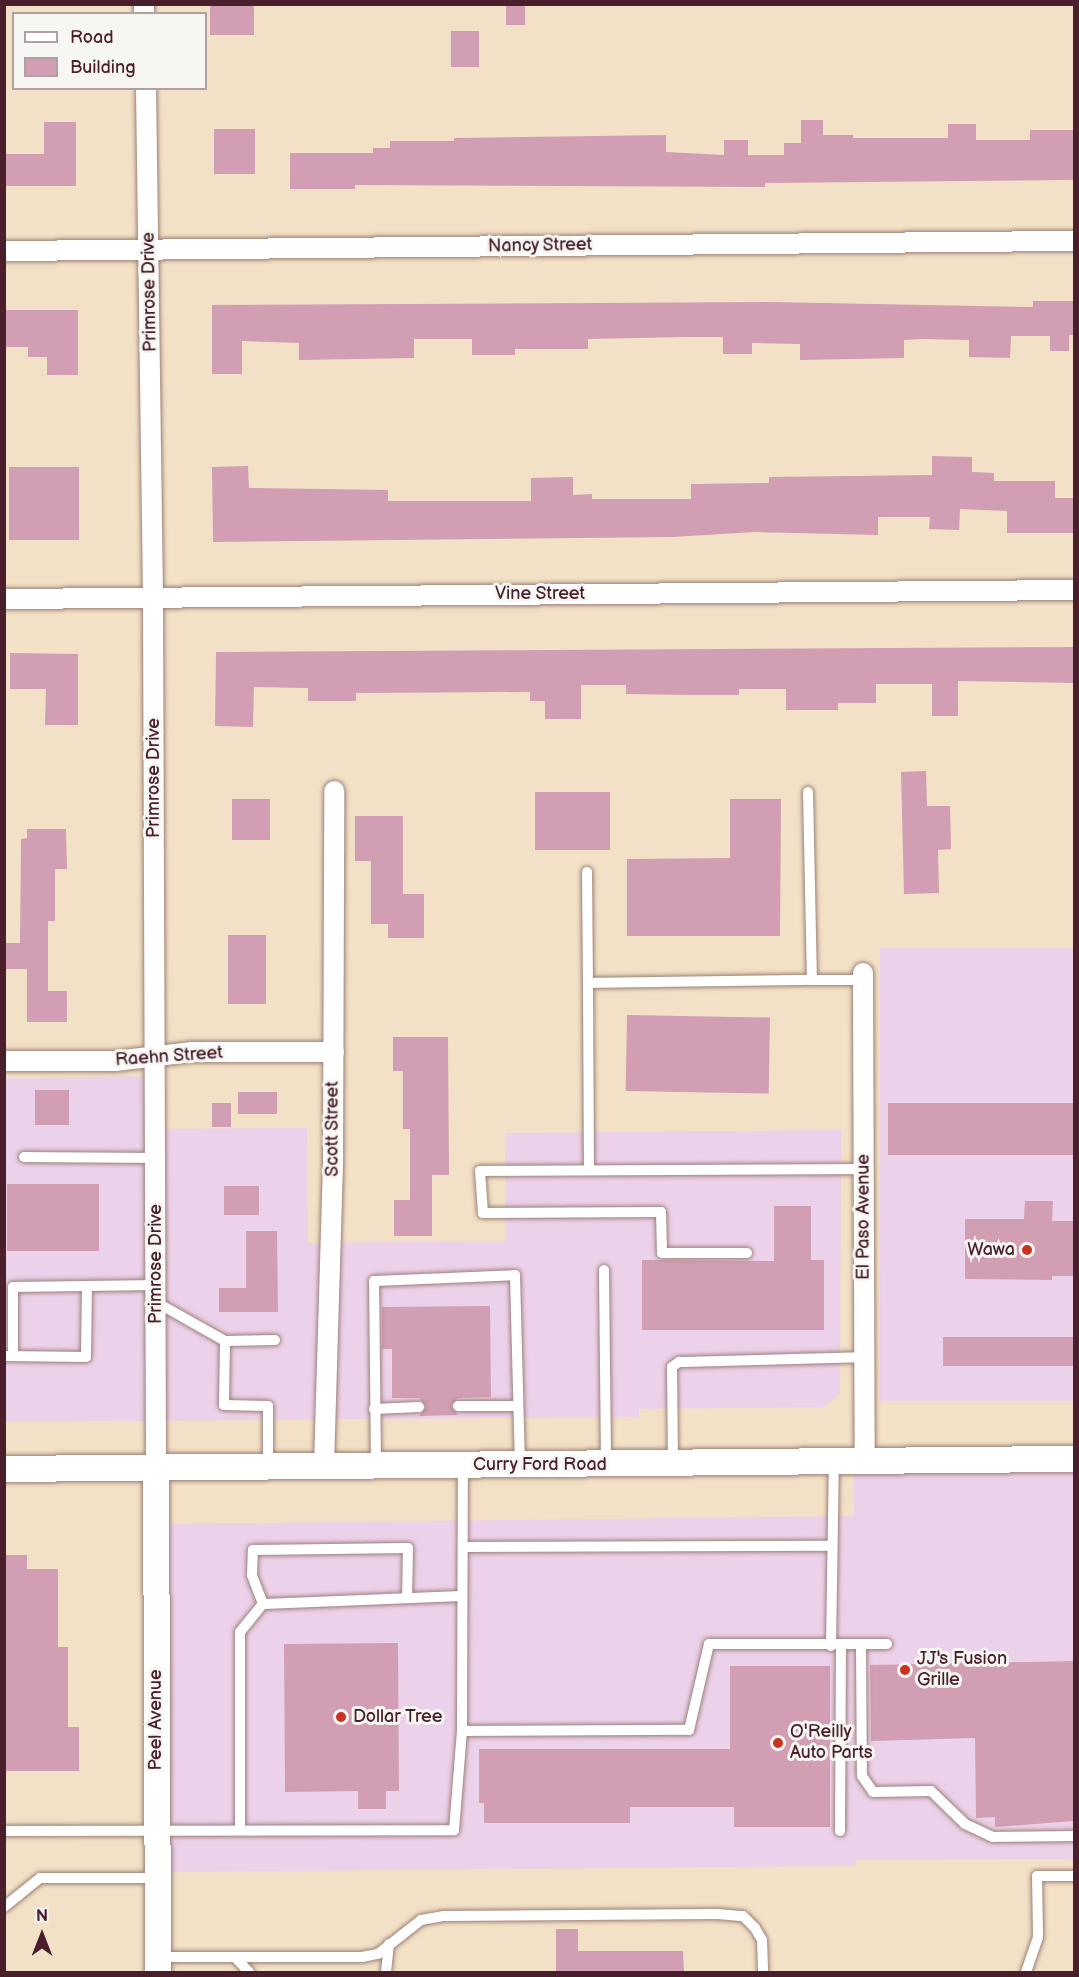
<!DOCTYPE html>
<html>
<head>
<meta charset="utf-8">
<style>
  body { margin:0 }
  #map { position:relative; width:1079px; height:1977px; overflow:hidden; background:#f2e1c6; font-family:"Balsamiq Sans",sans-serif }
  div>[style] { position:absolute }
  .built>* { inset:0; background:#ecd1ea; transform-origin:0 0 }
  .building>* { inset:0; background:#d19eb3; transform-origin:0 0 }
  .roads { filter:drop-shadow(0 0 2px #9e8078) drop-shadow(0 0 2px #9e8078) }
  .service>* { height:10px; margin:-5px; padding:0 5px; transform-origin:5px; border-radius:5px; background:#fff }
  .minor>* { height:20px; margin:-10px; padding:0 10px; transform-origin:10px; border-radius:10px; background:#fff }
  .tertiary>* { height:26px; margin:-13px; padding:0 13px; transform-origin:13px; border-radius:13px; background:#fff }
  .dots>* { width:16px; height:16px; translate:-50% -50%; box-sizing:border-box; border:3px solid #f6f6f2; border-radius:50% }
  span { translate:-50% -50%; white-space:nowrap; text-align:center; line-height:1.15; -webkit-text-stroke:6px #f6f6f2; paint-order:stroke }
  .street-label { font-size:18px; color:#4a1f2b }
  .poi-label { font-size:18px; color:#4a1f2b }
  .right { translate:-100% -50%; text-align:right }
  .left { translate:0 -50%; text-align:left }
  .frame { position:absolute; inset:0; border:6px solid #4a1f2b; pointer-events:none }
  .legend { position:absolute; left:12px; top:12px; width:195px; height:78px; box-sizing:border-box; background:#f6f6f2; border:2px solid #b1a0a2; margin:0; padding:8px 10px; list-style:none; font-size:18px; color:#4a1f2b }
  .legend li { display:flex; align-items:center; gap:12px; height:30px }
  .legend b { width:30px; border:2px solid #b1a0a2 }
  .north { position:absolute; left:12px; top:1905px; width:60px; height:60px; -webkit-text-stroke:4px #f6f6f2; paint-order:stroke; rotate:0deg; font-size:16px; font-weight:700; line-height:24px; text-align:center; color:#4a1f2b }
  .north::after { content:''; display:block; margin:auto; width:21px; height:27px; background:#4a1f2b; clip-path:polygon(50% 0,100% 100%,50% 72%,0 100%) }
</style>
</head>
<body>
<div id="map">
  <div class="built">
    <div style="left:1074px;top:948px;width:453px;height:194px;rotate:90deg"></div>
    <div style="clip-path:polygon(155px 1076px,156px 1129px,307px 1128px,308px 1243px,505px 1241px,505px 1133px,841px 1130px,840px 1393px,824px 1407px,639px 1409px,639px 1417px,5px 1422px,4px 1078px)"></div>
    <div style="clip-path:polygon(1074px 1459px,1074px 1859px,856px 1860px,856px 1866px,162px 1872px,160px 1524px,854px 1516px,853px 1461px)"></div>
  </div>
  <div class="building">
    <div style="left:210px;top:4px;width:44px;height:31px"></div>
    <div style="left:506px;top:4px;width:19px;height:21px"></div>
    <div style="left:451px;top:31px;width:28px;height:36px"></div>
    <div style="clip-path:polygon(801px 120px,823px 120px,823px 135px,853px 135px,853px 138px,948px 138px,948px 124px,976px 124px,976px 140px,1030px 140px,1030px 130px,1074px 130px,1074px 180px,765px 183px,765px 187px,355px 185px,355px 189px,290px 189px,290px 153px,373px 153px,373px 148px,390px 148px,390px 141px,454px 141px,454px 138px,666px 135px,666px 152px,724px 155px,724px 140px,748px 140px,748px 155px,784px 155px,784px 143px,801px 143px)"></div>
    <div style="clip-path:polygon(44px 122px,76px 122px,76px 186px,4px 186px,4px 154px,44px 154px)"></div>
    <div style="left:214px;top:129px;width:41px;height:45px"></div>
    <div style="clip-path:polygon(1033px 301px,1074px 301px,1074px 335px,1069px 335px,1069px 351px,1050px 351px,1050px 336px,1011px 336px,1010px 358px,969px 357px,969px 340px,922px 339px,904px 340px,904px 358px,800px 360px,800px 344px,752px 343px,752px 354px,723px 354px,723px 337px,686px 337px,588px 339px,588px 349px,515px 349px,515px 355px,472px 355px,472px 339px,414px 339px,414px 358px,299px 360px,299px 343px,242px 341px,242px 374px,212px 374px,212px 305px,770px 302px,1033px 307px)"></div>
    <div style="clip-path:polygon(4px 310px,78px 310px,78px 375px,47px 375px,47px 357px,28px 357px,28px 347px,4px 347px)"></div>
    <div style="clip-path:polygon(932px 456px,972px 457px,972px 472px,994px 473px,994px 481px,1055px 481px,1055px 498px,1074px 498px,1074px 533px,1007px 533px,1007px 511px,960px 509px,959px 530px,929px 529px,930px 517px,878px 517px,878px 535px,754px 532px,673px 537px,213px 542px,212px 467px,248px 466px,249px 488px,388px 490px,388px 501px,531px 501px,531px 478px,573px 477px,573px 495px,592px 494px,592px 499px,691px 499px,691px 484px,769px 483px,769px 477px,932px 475px)"></div>
    <div style="left:9px;top:467px;width:70px;height:73px"></div>
    <div style="clip-path:polygon(1074px 647px,1074px 683px,958px 681px,958px 716px,932px 716px,932px 684px,876px 684px,876px 703px,838px 703px,838px 710px,786px 710px,786px 689px,739px 689px,739px 695px,689px 695px,626px 694px,626px 685px,581px 685px,581px 719px,545px 719px,545px 701px,530px 701px,530px 692px,356px 693px,356px 701px,308px 701px,308px 688px,254px 687px,253px 727px,215px 726px,216px 652px)"></div>
    <div style="clip-path:polygon(10px 653px,78px 654px,78px 725px,45px 725px,46px 689px,10px 689px)"></div>
    <div style="clip-path:polygon(926px 771px,927px 806px,950px 806px,951px 849px,938px 850px,939px 893px,904px 894px,901px 772px)"></div>
    <div style="left:535px;top:792px;width:75px;height:58px"></div>
    <div style="left:232px;top:799px;width:38px;height:41px"></div>
    <div style="clip-path:polygon(730px 799px,781px 799px,780px 936px,627px 936px,627px 859px,730px 858px)"></div>
    <div style="clip-path:polygon(355px 816px,403px 816px,403px 894px,424px 894px,424px 938px,388px 938px,388px 924px,371px 924px,371px 861px,355px 861px)"></div>
    <div style="clip-path:polygon(27px 829px,66px 829px,67px 869px,55px 869px,55px 921px,48px 921px,48px 991px,67px 991px,67px 1022px,27px 1022px,27px 969px,4px 969px,4px 943px,20px 943px,21px 839px,27px 838px)"></div>
    <div style="left:228px;top:935px;width:38px;height:69px"></div>
    <div style="left:627px;top:1015px;width:143px;height:76px;rotate:1deg"></div>
    <div style="clip-path:polygon(393px 1037px,448px 1037px,449px 1175px,432px 1175px,432px 1236px,394px 1236px,394px 1200px,410px 1200px,410px 1129px,403px 1129px,403px 1071px,393px 1071px)"></div>
    <div style="left:35px;top:1090px;width:34px;height:35px"></div>
    <div style="left:238px;top:1092px;width:39px;height:22px"></div>
    <div style="left:212px;top:1103px;width:19px;height:24px"></div>
    <div style="left:1074px;top:1103px;width:52px;height:186px;rotate:90deg"></div>
    <div style="left:7px;top:1184px;width:92px;height:67px"></div>
    <div style="left:224px;top:1186px;width:35px;height:29px"></div>
    <div style="clip-path:polygon(1025px 1201px,1053px 1201px,1052px 1221px,1074px 1221px,1074px 1276px,1052px 1276px,1052px 1280px,965px 1279px,965px 1219px,1024px 1219px)"></div>
    <div style="clip-path:polygon(774px 1206px,811px 1206px,811px 1260px,824px 1260px,824px 1330px,642px 1330px,642px 1260px,774px 1261px)"></div>
    <div style="clip-path:polygon(246px 1231px,277px 1231px,278px 1312px,219px 1312px,219px 1288px,246px 1288px)"></div>
    <div style="clip-path:polygon(490px 1306px,491px 1397px,458px 1398px,451px 1405px,458px 1415px,419px 1416px,426px 1407px,419px 1398px,392px 1398px,392px 1349px,382px 1349px,382px 1307px)"></div>
    <div style="left:943px;top:1337px;width:131px;height:29px"></div>
    <div style="clip-path:polygon(4px 1555px,27px 1555px,27px 1569px,58px 1569px,58px 1647px,68px 1647px,68px 1727px,79px 1727px,79px 1771px,4px 1771px)"></div>
    <div style="clip-path:polygon(398px 1643px,399px 1791px,386px 1791px,386px 1809px,358px 1809px,358px 1791px,285px 1792px,284px 1644px)"></div>
    <div style="clip-path:polygon(1074px 1661px,1074px 1821px,995px 1827px,995px 1817px,976px 1818px,975px 1738px,871px 1741px,870px 1665px)"></div>
    <div style="clip-path:polygon(730px 1666px,830px 1666px,830px 1827px,734px 1827px,734px 1807px,630px 1807px,630px 1823px,484px 1823px,484px 1803px,479px 1803px,479px 1749px,730px 1749px)"></div>
    <div style="clip-path:polygon(556px 1929px,578px 1929px,578px 1951px,683px 1951px,684px 1972px,556px 1972px)"></div>
  </div>
  <div class="roads">
    <div class="service">
      <div style="left:808px;top:792px;width:188px;rotate:88.8deg"></div>
      <div style="left:812px;top:980px;width:51px"></div>
      <div style="left:587px;top:872px;width:111px;rotate:89.5deg"></div>
      <div style="left:588px;top:983px;width:224px;rotate:-0.8deg"></div>
      <div style="left:588px;top:983px;width:187px;rotate:89.7deg"></div>
      <div style="left:24px;top:1157px;width:131px;rotate:0.4deg"></div>
      <div style="left:747px;top:1253px;width:85px;rotate:180deg"></div>
      <div style="left:662px;top:1253px;width:41px;rotate:-91.4deg"></div>
      <div style="left:661px;top:1212px;width:178px;rotate:179.7deg"></div>
      <div style="left:483px;top:1213px;width:42px;rotate:-94.1deg"></div>
      <div style="left:480px;top:1171px;width:384px;rotate:-0.3deg"></div>
      <div style="left:604px;top:1270px;width:194px;rotate:89.4deg"></div>
      <div style="left:156px;top:1302px;width:79px;rotate:29.5deg"></div>
      <div style="left:225px;top:1341px;width:64px;rotate:90.9deg"></div>
      <div style="left:224px;top:1405px;width:44px;rotate:1.3deg"></div>
      <div style="left:268px;top:1406px;width:61px;rotate:90deg"></div>
      <div style="left:225px;top:1341px;width:50px;rotate:-1.1deg"></div>
      <div style="left:4px;top:1356px;width:82px;rotate:0.7deg"></div>
      <div style="left:86px;top:1357px;width:71px;rotate:-89.2deg"></div>
      <div style="left:13px;top:1356px;width:69px;rotate:-90deg"></div>
      <div style="left:13px;top:1287px;width:143px;rotate:-0.8deg"></div>
      <div style="left:458px;top:1406px;width:60px"></div>
      <div style="left:374px;top:1409px;width:45px;rotate:-2.5deg"></div>
      <div style="left:673px;top:1463px;width:96px;rotate:-90.6deg"></div>
      <div style="left:672px;top:1367px;width:9px;rotate:-36deg"></div>
      <div style="left:679px;top:1362px;width:185px;rotate:-1.5deg"></div>
      <div style="left:376px;top:1466px;width:185px;rotate:-90.6deg"></div>
      <div style="left:374px;top:1281px;width:141px;rotate:-2.4deg"></div>
      <div style="left:515px;top:1275px;width:189px;rotate:88.5deg"></div>
      <div style="left:463px;top:1547px;width:369px;rotate:-0.2deg"></div>
      <div style="left:263px;top:1604px;width:31px;rotate:-111deg"></div>
      <div style="left:252px;top:1575px;width:25px;rotate:-88deg"></div>
      <div style="left:253px;top:1550px;width:155px;rotate:-0.7deg"></div>
      <div style="left:408px;top:1548px;width:50px;rotate:91.1deg"></div>
      <div style="left:861px;top:1645px;width:131px;rotate:89.6deg"></div>
      <div style="left:862px;top:1776px;width:19px;rotate:55deg"></div>
      <div style="left:873px;top:1792px;width:58px;rotate:-1deg"></div>
      <div style="left:931px;top:1791px;width:47px;rotate:44.1deg"></div>
      <div style="left:965px;top:1824px;width:31px;rotate:25deg"></div>
      <div style="left:993px;top:1837px;width:81px;rotate:-0.7deg"></div>
      <div style="left:831px;top:1646px;width:184px;rotate:-89.1deg"></div>
      <div style="left:462px;top:1731px;width:227px;rotate:-0.3deg"></div>
      <div style="left:689px;top:1730px;width:88px;rotate:-76.9deg"></div>
      <div style="left:709px;top:1644px;width:178px"></div>
      <div style="left:240px;top:1830px;width:198px;rotate:-90deg"></div>
      <div style="left:240px;top:1632px;width:36px;rotate:-51deg"></div>
      <div style="left:263px;top:1604px;width:199px;rotate:-2.3deg"></div>
      <div style="left:4px;top:1831px;width:450px;rotate:-0.1deg"></div>
      <div style="left:454px;top:1830px;width:99px;rotate:-85.4deg"></div>
      <div style="left:462px;top:1731px;width:266px;rotate:-89.8deg"></div>
      <div style="left:840px;top:1831px;width:185px;rotate:-89.7deg"></div>
      <div style="left:4px;top:1907px;width:46px;rotate:-38.9deg"></div>
      <div style="left:40px;top:1878px;width:117px"></div>
      <div style="left:158px;top:1957px;width:204px"></div>
      <div style="left:362px;top:1957px;width:16px;rotate:-11deg"></div>
      <div style="left:378px;top:1954px;width:55px;rotate:-38.3deg"></div>
      <div style="left:421px;top:1920px;width:22px;rotate:-10deg"></div>
      <div style="left:443px;top:1916px;width:275px;rotate:-0.4deg"></div>
      <div style="left:718px;top:1914px;width:25px;rotate:5deg"></div>
      <div style="left:743px;top:1916px;width:17px;rotate:45deg"></div>
      <div style="left:755px;top:1928px;width:14px;rotate:60deg"></div>
      <div style="left:762px;top:1940px;width:32px;rotate:88deg"></div>
      <div style="left:235px;top:1957px;width:21px;rotate:47deg"></div>
      <div style="left:386px;top:1972px;width:28px;rotate:-84deg"></div>
      <div style="left:1026px;top:1972px;width:37px;rotate:-71deg"></div>
      <div style="left:1038px;top:1937px;width:61px;rotate:-90.9deg"></div>
      <div style="left:1037px;top:1876px;width:37px"></div>
    </div>
    <div class="minor">
      <div style="left:144px;top:4px;width:10px;rotate:90deg"></div>
      <div style="left:146px;top:88px;width:510px;rotate:89.21deg"></div>
      <div style="left:153px;top:598px;width:869px;rotate:89.8deg"></div>
      <div style="left:4px;top:251px;width:1070px;rotate:-0.54deg"></div>
      <div style="left:4px;top:599px;width:1070px;rotate:-0.48deg"></div>
      <div style="left:863px;top:973px;width:489px;rotate:89.8deg"></div>
      <div style="left:4px;top:1061px;width:111px"></div>
      <div style="left:115px;top:1061px;width:78px;rotate:-6.7deg"></div>
      <div style="left:192px;top:1052px;width:142px"></div>
      <div style="left:324px;top:1466px;width:301px;rotate:-88.3deg"></div>
      <div style="left:333px;top:1165px;width:374px;rotate:-89.8deg"></div>
    </div>
    <div class="tertiary">
      <div style="left:156px;top:1467px;width:505px;rotate:89.77deg"></div>
      <div style="left:4px;top:1469px;width:1070px;rotate:-0.54deg"></div>
    </div>
  </div>
  <div class="dots">
    <div style="left:1027px;top:1250px;background:#c8321e"></div>
    <div style="left:905px;top:1670px;background:#c8321e"></div>
    <div style="left:341px;top:1717px;background:#c8321e"></div>
    <div style="left:778px;top:1743px;background:#c8321e"></div>
  </div>
  <div class="street-label">
    <span style="left:540px;top:246px;rotate:-1deg">Nancy Street</span>
    <span style="left:150px;top:292px;rotate:-91deg">Primrose Drive</span>
    <span style="left:540px;top:594px">Vine Street</span>
    <span style="left:154px;top:778px;rotate:-90deg">Primrose Drive</span>
    <span style="left:169px;top:1057px;rotate:-4deg">Raehn Street</span>
    <span style="left:333px;top:1129px;rotate:-90deg">Scott Street</span>
    <span style="left:864px;top:1217px;rotate:-90deg">El Paso Avenue</span>
    <span style="left:156px;top:1264px;rotate:-90deg">Primrose Drive</span>
    <span style="left:540px;top:1465px">Curry Ford Road</span>
    <span style="left:156px;top:1720px;rotate:-90deg">Peel Avenue</span>
  </div>
  <div class="poi-label">
    <span class="right" style="left:1015px;top:1250px">Wawa</span>
    <span class="left" style="left:917px;top:1670px">JJ's Fusion<br>Grille</span>
    <span class="left" style="left:353px;top:1717px">Dollar Tree</span>
    <span class="left" style="left:790px;top:1743px">O'Reilly<br>Auto Parts</span>
  </div>
  <div class="frame"></div>
  <ul class="legend">
  <li><b style="height:8px;background:#fff"></b>Road</li>
  <li><b style="height:16px;background:#d19eb3"></b>Building</li>
  </ul>
  <div class="north">N</div>
</div>
</body>
</html>
